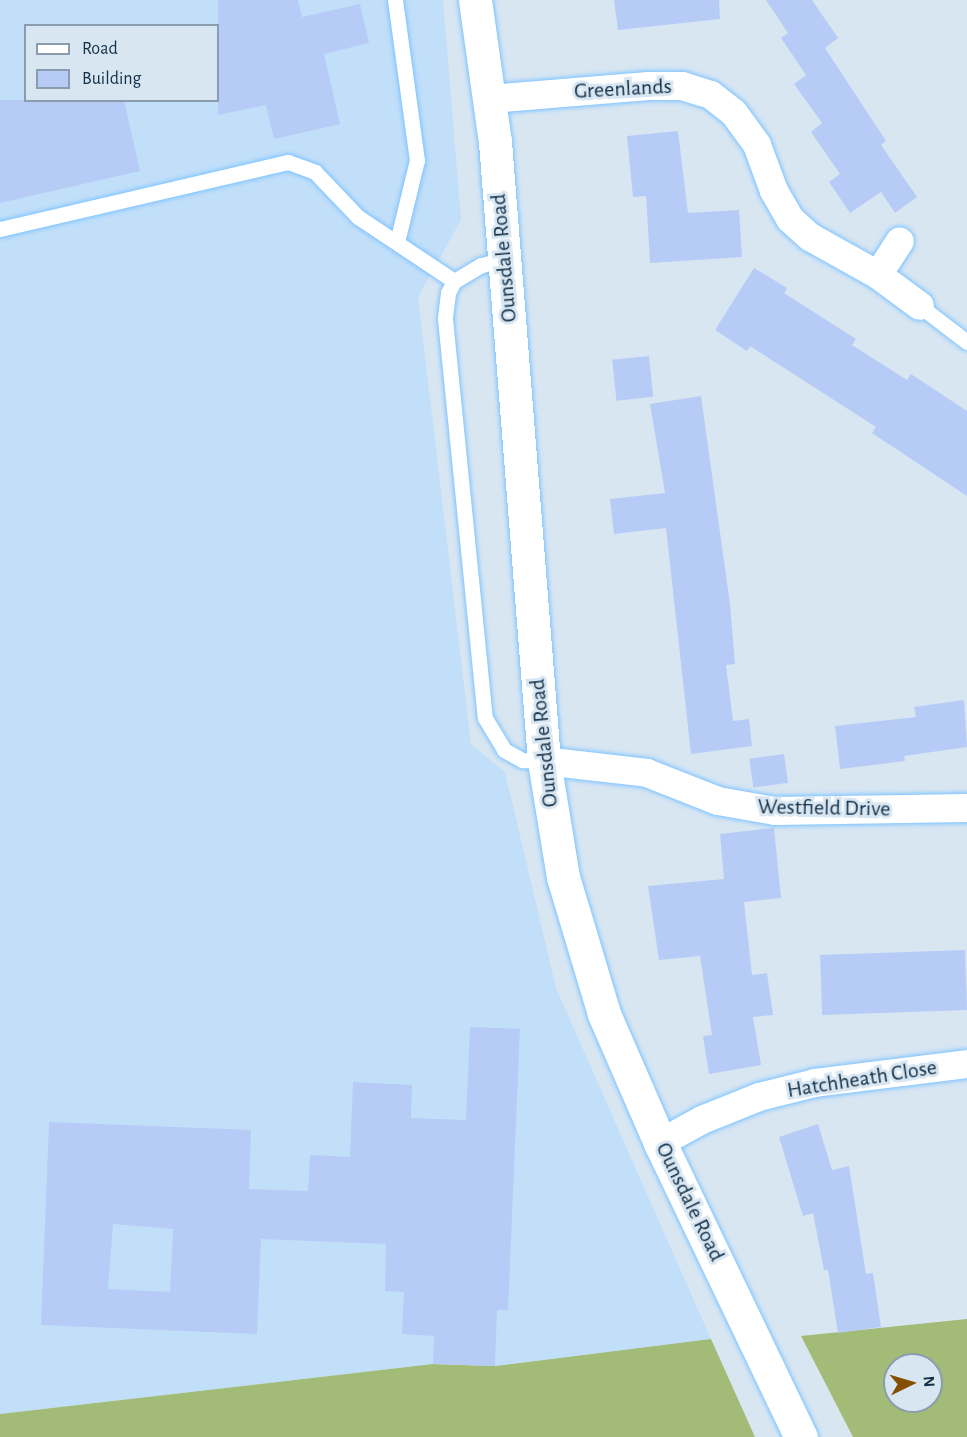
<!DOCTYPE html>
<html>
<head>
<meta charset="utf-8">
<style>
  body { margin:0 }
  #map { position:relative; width:967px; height:1437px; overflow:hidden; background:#d8e6f2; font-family:"Alegreya Sans",sans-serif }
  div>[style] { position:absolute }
  .built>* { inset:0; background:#c2dff9 }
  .forest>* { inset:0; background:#a2bb77 }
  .building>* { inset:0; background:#b7cbf7; transform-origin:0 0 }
  .roads { filter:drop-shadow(0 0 2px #7ec4ff) drop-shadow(0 0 2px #7ec4ff) }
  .service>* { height:15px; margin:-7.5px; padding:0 7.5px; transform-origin:7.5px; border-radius:7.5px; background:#fff }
  .minor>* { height:28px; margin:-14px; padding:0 14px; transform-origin:14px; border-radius:14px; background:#fff }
  .tertiary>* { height:33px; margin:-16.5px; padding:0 16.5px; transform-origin:16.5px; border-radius:16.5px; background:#fff }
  span { translate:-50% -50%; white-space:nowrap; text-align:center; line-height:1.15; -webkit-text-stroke:6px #d8e6f2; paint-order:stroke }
  .street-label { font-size:22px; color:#133047 }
  .legend { position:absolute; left:24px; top:24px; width:195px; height:78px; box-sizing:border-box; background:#d8e6f2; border:2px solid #899dae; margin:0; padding:8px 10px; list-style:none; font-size:18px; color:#133047 }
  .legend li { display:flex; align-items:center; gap:12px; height:30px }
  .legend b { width:30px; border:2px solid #899dae }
  .north { position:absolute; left:883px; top:1353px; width:60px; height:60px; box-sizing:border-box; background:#d8e6f2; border:2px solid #899dae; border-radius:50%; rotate:85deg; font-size:16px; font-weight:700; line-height:24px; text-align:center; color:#133047 }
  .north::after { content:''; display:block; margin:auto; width:21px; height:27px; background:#864e00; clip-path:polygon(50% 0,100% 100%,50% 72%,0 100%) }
</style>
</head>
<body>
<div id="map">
  <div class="built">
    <div style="clip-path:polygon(evenodd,0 0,443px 0,461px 220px,418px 297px,471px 744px,505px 772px,556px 988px,711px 1339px,495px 1366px,433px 1364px,0 1414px,0 0,26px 26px,218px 26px,218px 100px,26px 100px,26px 26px)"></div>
  </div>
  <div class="forest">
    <div style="clip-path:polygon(evenodd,967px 1319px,967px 1437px,853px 1437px,801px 1336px,967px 1319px,895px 1365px,931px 1365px,931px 1401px,895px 1401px,895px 1365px)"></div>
    <div style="clip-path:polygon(711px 1339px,755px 1437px,0 1437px,0 1414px,433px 1364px,495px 1366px)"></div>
  </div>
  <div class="building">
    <div style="clip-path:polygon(218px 0,298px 0,302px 17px,360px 4px,369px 43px,324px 54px,340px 124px,274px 139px,266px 105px,218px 115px)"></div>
    <div style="clip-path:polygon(614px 0,719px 0,720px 19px,618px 30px)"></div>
    <div style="clip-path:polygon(766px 0,812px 0,838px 38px,825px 48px,886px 141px,881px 145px,917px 197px,895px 213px,881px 192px,850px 213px,829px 182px,840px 174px,811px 132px,822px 123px,794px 84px,806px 75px,781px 38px,788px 33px)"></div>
    <div style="clip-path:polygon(0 100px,124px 100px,140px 171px,0 203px)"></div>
    <div style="clip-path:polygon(678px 131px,688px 213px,739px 210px,742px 257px,650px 263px,646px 196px,633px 197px,627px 136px)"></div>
    <div style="clip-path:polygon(754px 268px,787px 288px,784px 293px,856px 339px,852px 345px,907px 380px,911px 374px,967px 411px,967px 496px,872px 433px,876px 427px,750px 346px,747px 351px,715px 330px)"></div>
    <div style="left:649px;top:356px;width:41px;height:37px;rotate:84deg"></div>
    <div style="clip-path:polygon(701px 396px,730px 604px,735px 664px,726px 665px,733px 721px,749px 719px,752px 746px,691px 754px,666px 528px,614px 534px,610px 499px,665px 493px,650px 404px)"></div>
    <div style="clip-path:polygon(964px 700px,967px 747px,904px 756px,905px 761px,840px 769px,835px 726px,916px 717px,914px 707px)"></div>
    <div style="left:784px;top:754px;width:29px;height:35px;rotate:82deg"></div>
    <div style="clip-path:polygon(774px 828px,781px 898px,744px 902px,752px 975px,767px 973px,773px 1015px,753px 1017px,761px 1065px,709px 1074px,703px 1036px,712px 1035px,700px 956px,659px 960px,648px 886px,724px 879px,720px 834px)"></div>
    <div style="left:965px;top:950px;width:60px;height:145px;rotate:88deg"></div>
    <div style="clip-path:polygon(evenodd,470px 1027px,520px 1029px,508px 1310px,497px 1310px,495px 1366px,433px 1364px,434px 1336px,402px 1334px,404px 1292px,385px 1291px,386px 1244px,261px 1239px,257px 1334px,41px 1325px,49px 1122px,251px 1130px,249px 1189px,308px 1191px,310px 1155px,350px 1157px,353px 1082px,412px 1085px,411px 1118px,466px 1120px,470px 1027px,113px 1224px,173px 1229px,170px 1292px,108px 1289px,113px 1224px)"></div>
    <div style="clip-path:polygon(818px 1124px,832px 1170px,849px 1166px,866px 1274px,873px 1273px,881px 1327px,838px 1333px,828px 1270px,824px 1270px,813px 1213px,803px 1216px,779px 1137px)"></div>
  </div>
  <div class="roads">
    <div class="service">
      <div style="left:395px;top:0;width:162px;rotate:82.2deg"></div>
      <div style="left:417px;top:160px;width:84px;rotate:103.7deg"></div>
      <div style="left:0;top:229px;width:296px;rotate:-13.1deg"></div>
      <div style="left:288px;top:162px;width:29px;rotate:20deg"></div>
      <div style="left:315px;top:172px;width:62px;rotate:46.3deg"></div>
      <div style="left:358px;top:217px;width:115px;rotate:33.7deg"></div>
      <div style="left:504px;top:259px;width:24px;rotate:165deg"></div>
      <div style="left:481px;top:265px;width:31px;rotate:149deg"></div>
      <div style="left:454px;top:281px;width:13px;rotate:117deg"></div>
      <div style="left:448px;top:293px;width:26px;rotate:97deg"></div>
      <div style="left:445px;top:319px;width:401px;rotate:84.3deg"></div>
      <div style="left:485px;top:718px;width:37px;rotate:59deg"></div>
      <div style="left:504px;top:750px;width:21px;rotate:29deg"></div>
      <div style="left:522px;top:760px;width:22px;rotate:3deg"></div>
      <div style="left:920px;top:306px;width:59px;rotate:37.5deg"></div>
    </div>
    <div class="minor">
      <div style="left:490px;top:99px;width:159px;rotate:-4.7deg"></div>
      <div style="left:648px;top:86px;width:34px"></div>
      <div style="left:682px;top:86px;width:30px;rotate:17deg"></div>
      <div style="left:711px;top:95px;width:29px;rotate:38deg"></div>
      <div style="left:734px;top:113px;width:39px;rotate:54deg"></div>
      <div style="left:757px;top:145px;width:49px;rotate:69.7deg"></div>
      <div style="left:774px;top:191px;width:32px;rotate:60deg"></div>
      <div style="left:790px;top:219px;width:27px;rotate:42deg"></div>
      <div style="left:810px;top:237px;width:78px;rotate:29.2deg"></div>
      <div style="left:878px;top:275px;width:52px;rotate:36.4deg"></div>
      <div style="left:878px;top:275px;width:40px;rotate:-57.1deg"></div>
      <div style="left:544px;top:761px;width:104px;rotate:6.6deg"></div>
      <div style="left:647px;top:773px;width:76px;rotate:21.5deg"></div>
      <div style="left:718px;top:801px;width:58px;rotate:10deg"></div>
      <div style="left:775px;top:811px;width:192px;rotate:-0.9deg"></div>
      <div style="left:660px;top:1143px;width:48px;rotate:-28.7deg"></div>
      <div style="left:702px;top:1120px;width:61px;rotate:-22deg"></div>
      <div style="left:759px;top:1097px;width:58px;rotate:-14deg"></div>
      <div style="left:815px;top:1083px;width:153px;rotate:-7.1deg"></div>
    </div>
    <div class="tertiary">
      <div style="left:475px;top:0;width:143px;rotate:82deg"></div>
      <div style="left:495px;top:142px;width:621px;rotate:85.47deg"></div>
      <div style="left:544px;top:761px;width:118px;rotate:80.7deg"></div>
      <div style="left:563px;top:877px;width:143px;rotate:73.3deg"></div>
      <div style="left:604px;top:1014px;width:141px;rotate:66.5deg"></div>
      <div style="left:660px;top:1143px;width:326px;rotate:64.4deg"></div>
    </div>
  </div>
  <div class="street-label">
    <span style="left:623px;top:89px;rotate:-3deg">Greenlands</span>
    <span style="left:504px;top:258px;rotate:-95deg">Ounsdale Road</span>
    <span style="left:544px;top:743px;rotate:-96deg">Ounsdale Road</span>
    <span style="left:824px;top:808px;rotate:1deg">Westfield Drive</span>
    <span style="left:862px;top:1079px;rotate:-9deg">Hatchheath Close</span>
    <span style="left:690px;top:1202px;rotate:64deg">Ounsdale Road</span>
  </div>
  <ul class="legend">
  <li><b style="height:8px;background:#fff"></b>Road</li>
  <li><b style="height:16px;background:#b7cbf7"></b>Building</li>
  </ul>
  <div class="north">N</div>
</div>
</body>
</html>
